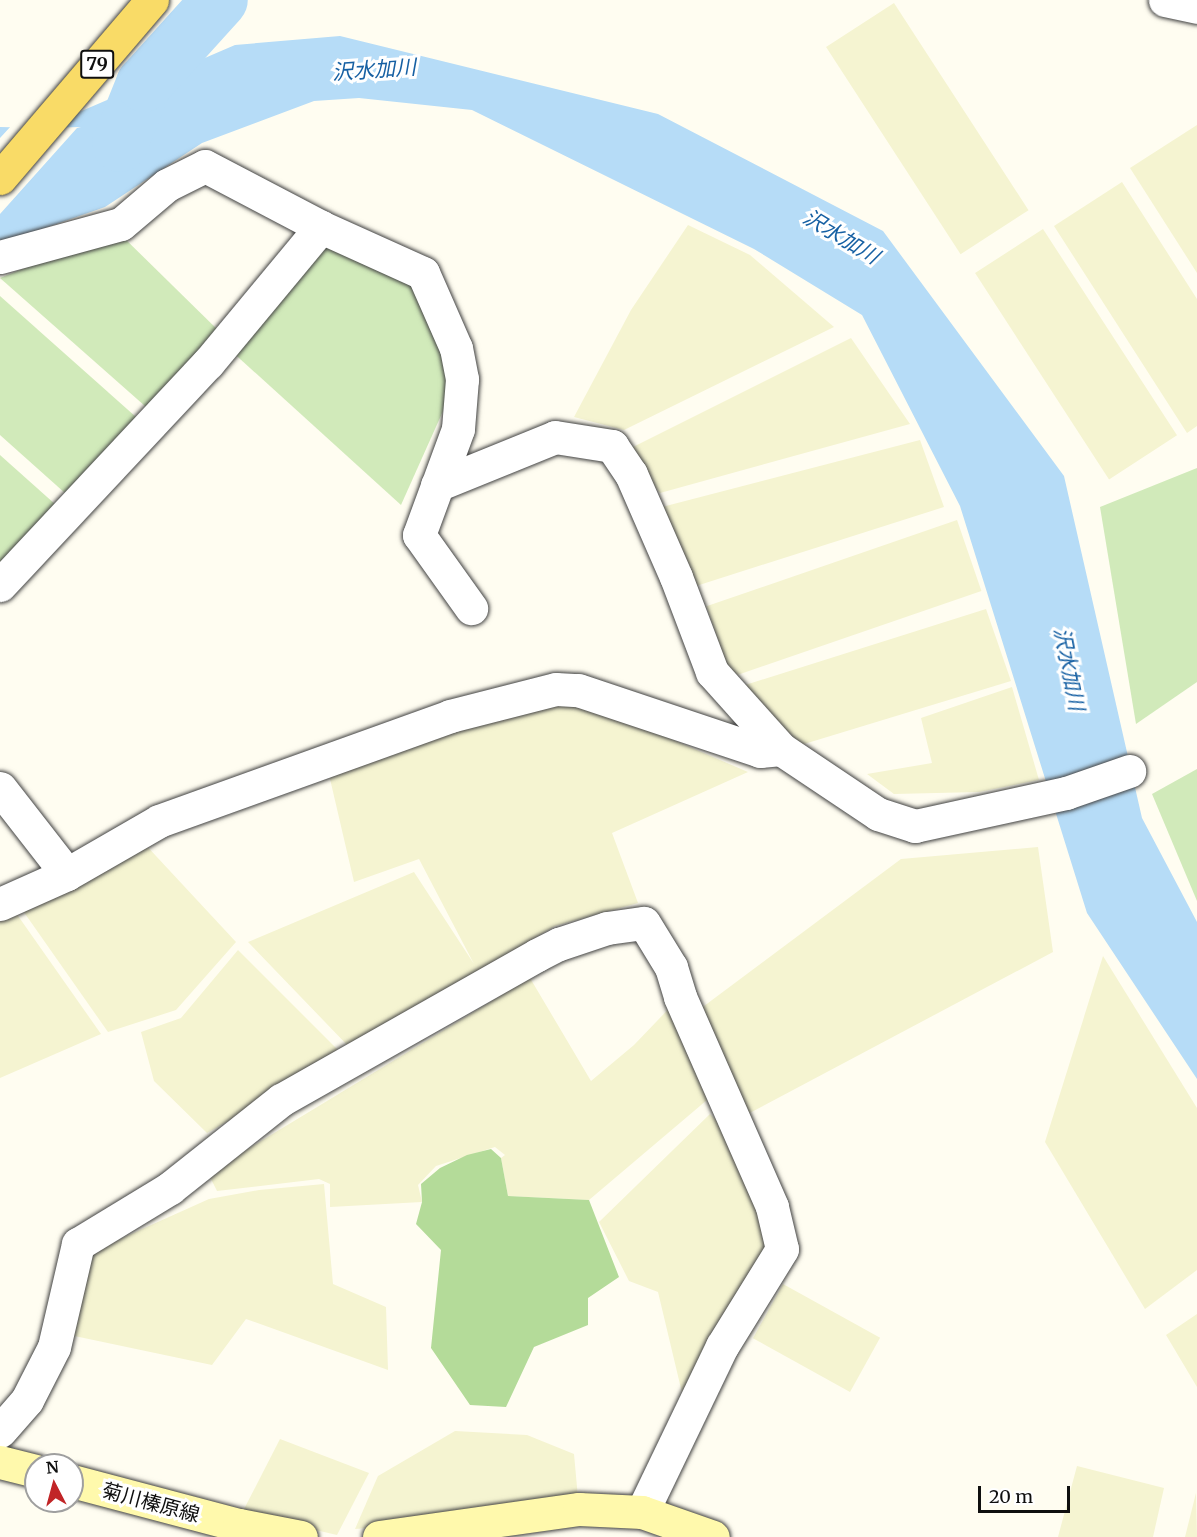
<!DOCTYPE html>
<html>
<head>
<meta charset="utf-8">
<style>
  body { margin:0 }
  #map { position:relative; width:1197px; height:1537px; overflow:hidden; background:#fffdf1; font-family:Merriweather,"Noto Sans JP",serif }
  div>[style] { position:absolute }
  .farmland>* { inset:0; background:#f5f4d1; transform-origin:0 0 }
  .green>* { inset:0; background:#d1eaba }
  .forest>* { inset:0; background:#b4db99 }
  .water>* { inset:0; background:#b6dcf7 }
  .pier>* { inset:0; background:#fffdf1 }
  .river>* { height:56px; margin:-28px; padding:0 28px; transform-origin:28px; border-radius:28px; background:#b6dcf7 }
  .roads { filter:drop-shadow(0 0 2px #424242) drop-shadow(0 0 2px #424242) }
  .minor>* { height:33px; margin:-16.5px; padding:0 16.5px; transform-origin:16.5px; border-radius:16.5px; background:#fff }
  .secondary>* { height:33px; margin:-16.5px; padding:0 16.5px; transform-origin:16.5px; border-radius:16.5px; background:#fff9ac }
  .primary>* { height:33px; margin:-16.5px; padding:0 16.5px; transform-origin:16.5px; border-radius:16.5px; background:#f9db67 }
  span { translate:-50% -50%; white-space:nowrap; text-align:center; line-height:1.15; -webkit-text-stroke:6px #fff; paint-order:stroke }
  .shield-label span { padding:2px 4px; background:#fff; border:2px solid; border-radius:4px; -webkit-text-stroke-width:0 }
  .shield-label { font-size:18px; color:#0f0f0f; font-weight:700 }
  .street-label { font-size:20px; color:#0f0f0f }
  .water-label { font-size:21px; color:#1660a3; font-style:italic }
  .north { position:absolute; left:24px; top:1453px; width:60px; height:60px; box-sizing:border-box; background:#fff; border:2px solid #9f9f9f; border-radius:50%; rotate:354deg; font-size:16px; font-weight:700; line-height:24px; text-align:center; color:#0f0f0f }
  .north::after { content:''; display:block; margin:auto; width:21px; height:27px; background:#c12527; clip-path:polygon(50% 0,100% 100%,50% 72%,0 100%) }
  .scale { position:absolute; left:978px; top:1486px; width:92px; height:27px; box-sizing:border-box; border:3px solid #0f0f0f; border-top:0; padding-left:8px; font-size:18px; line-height:21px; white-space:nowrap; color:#0f0f0f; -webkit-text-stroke:4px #fff; paint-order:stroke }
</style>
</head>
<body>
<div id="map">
  <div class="farmland">
    <div style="left:894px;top:3px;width:247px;height:81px;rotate:57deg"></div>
    <div style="clip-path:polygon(1197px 125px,1197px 273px,1130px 168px)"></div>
    <div style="clip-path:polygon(1122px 182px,1197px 299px,1197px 426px,1187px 433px,1054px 226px)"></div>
    <div style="clip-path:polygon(688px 225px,750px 255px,834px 327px,624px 430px,574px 417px,631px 310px)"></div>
    <div style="left:1043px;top:229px;width:246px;height:81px;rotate:57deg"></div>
    <div style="clip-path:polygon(851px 338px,910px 424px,660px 493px,627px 450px)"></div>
    <div style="clip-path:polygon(920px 440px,944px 507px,693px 587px,662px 507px)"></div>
    <div style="left:957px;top:520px;width:75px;height:265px;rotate:71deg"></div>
    <div style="clip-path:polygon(986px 609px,1011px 681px,791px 748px,742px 686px)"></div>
    <div style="clip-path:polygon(1012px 687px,1039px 780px,979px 792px,894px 794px,867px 774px,932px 763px,921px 718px)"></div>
    <div style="clip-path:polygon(562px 699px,636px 724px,748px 772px,612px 833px,638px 903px,555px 926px,350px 1048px,248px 942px,414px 872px,474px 964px,419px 859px,354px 882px,327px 766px)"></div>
    <div style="clip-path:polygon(143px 842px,236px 942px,176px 1010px,108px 1032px,21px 908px)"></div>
    <div style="clip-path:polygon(1038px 847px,1053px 952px,744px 1116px,696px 1012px,901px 859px)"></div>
    <div style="clip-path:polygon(16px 913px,101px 1034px,0 1078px,0 922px)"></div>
    <div style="clip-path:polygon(238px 950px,344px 1056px,207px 1133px,154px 1081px,141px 1032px,181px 1018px)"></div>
    <div style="clip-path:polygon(1103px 956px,1197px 1108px,1197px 1270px,1145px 1309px,1045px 1142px)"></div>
    <div style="clip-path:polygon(530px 978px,591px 1081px,634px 1045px,680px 997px,707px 1100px,589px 1200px,508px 1196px,501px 1158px,505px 1155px,495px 1147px,436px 1166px,418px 1185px,422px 1202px,330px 1207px,330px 1184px,319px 1179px,217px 1191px,208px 1173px)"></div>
    <div style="clip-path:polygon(710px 1114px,748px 1151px,782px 1249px,688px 1418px,658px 1292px,629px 1281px,599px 1222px)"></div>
    <div style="clip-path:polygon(324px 1184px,333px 1284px,386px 1307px,388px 1370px,246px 1319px,212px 1365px,65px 1334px,91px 1252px,209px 1199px,259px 1190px)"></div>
    <div style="left:783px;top:1284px;width:111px;height:62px;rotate:29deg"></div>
    <div style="clip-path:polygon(1197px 1314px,1197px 1387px,1166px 1335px)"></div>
    <div style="clip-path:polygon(455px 1431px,527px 1435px,574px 1454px,579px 1509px,355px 1529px,378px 1476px)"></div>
    <div style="clip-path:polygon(280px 1439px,369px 1473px,337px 1535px,242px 1513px)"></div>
    <div style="clip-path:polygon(1077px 1466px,1164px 1488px,1153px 1537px,1058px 1537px)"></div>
    <div style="clip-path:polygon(1196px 1493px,1197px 1537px,1185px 1537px)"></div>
  </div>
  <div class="green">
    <div style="clip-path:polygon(117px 231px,224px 336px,154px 414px,0 278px)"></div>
    <div style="clip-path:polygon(322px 236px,420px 281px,456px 382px,401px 505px,228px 348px)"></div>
    <div style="clip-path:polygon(0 296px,145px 425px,75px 502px,0 435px)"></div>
    <div style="clip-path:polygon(0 455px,65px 513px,0 585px)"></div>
    <div style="clip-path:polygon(1197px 468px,1197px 682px,1136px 724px,1100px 507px)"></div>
    <div style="clip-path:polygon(1197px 769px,1197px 901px,1152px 794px)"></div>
  </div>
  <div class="forest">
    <div style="clip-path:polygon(491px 1149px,501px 1158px,508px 1196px,589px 1200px,619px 1277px,588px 1298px,588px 1325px,534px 1347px,506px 1407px,470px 1405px,431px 1348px,441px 1250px,416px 1224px,422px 1202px,421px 1184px,440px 1168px,467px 1155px)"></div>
  </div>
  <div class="water">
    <div style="clip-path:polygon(340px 36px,658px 114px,883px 231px,1064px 476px,1142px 818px,1197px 922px,1197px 1079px,1087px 913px,960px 506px,862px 315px,754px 249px,472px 110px,359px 98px,314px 101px,202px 143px,105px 207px,8px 241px,0 240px,0 127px,42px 128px,235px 45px)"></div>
  </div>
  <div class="pier">
    <div style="clip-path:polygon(12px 125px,40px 125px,42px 128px,81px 127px,77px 128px,0 214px,0 138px)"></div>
  </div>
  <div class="river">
    <div style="left:120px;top:144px;width:65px;rotate:-68.2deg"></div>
    <div style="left:144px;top:84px;width:113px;rotate:-47.9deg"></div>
  </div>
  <div class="roads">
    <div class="minor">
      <div style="left:1165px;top:0;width:33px;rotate:12deg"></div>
      <div style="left:0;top:257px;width:125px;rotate:-15.3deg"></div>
      <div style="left:121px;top:224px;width:60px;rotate:-40.3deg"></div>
      <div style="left:167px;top:185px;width:42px;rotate:-26.6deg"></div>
      <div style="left:205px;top:166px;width:131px;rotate:27.7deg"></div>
      <div style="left:321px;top:227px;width:112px;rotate:24.3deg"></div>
      <div style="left:423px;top:273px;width:82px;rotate:66.3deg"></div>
      <div style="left:456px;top:348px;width:32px;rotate:79deg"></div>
      <div style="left:462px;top:379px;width:50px;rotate:94.6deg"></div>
      <div style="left:458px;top:429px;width:113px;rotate:110.2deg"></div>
      <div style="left:419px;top:535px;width:90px;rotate:54.5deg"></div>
      <div style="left:437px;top:485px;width:127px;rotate:-22.1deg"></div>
      <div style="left:555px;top:437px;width:58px;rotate:9deg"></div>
      <div style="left:612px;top:446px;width:34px;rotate:56deg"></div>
      <div style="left:631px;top:474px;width:112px;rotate:66.4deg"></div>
      <div style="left:676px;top:577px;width:102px;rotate:69.2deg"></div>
      <div style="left:712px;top:672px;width:103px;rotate:48.1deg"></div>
      <div style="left:0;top:585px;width:304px;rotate:-46.9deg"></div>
      <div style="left:208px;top:363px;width:177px;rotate:-50.3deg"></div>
      <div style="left:0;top:788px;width:109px;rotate:52.1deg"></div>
      <div style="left:0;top:904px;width:73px;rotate:-24.1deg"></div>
      <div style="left:67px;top:874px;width:106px;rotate:-29.9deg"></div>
      <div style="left:159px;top:821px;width:309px;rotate:-19.8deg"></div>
      <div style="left:450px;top:716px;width:109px;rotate:-14.3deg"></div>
      <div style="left:556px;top:689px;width:22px;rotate:3deg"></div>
      <div style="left:578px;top:690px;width:192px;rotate:18.5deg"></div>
      <div style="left:760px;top:751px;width:21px;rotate:-5deg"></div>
      <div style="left:781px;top:749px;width:117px;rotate:33.8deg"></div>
      <div style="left:878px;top:814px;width:39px;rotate:18deg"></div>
      <div style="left:915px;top:826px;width:155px;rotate:-12.3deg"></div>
      <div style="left:1066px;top:793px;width:67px;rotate:-19.2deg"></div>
      <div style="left:0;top:1431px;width:41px;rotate:-48.9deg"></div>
      <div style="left:27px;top:1400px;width:59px;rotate:-63deg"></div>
      <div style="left:54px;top:1347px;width:106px;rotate:-76.9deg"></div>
      <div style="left:78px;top:1244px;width:108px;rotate:-31.3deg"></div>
      <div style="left:170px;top:1188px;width:142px;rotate:-38.4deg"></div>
      <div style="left:281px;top:1100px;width:294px;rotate:-29.5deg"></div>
      <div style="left:537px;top:955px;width:25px;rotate:-27deg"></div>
      <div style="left:559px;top:944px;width:51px;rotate:-18.4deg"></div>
      <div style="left:607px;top:928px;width:37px;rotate:-8deg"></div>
      <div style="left:644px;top:923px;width:52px;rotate:58.5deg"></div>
      <div style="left:671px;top:967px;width:31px;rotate:73deg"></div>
      <div style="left:680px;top:997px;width:229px;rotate:66.3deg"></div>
      <div style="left:772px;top:1207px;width:43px;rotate:76.6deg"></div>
      <div style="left:782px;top:1249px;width:114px;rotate:121.7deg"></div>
      <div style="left:722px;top:1346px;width:184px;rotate:115.7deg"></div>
    </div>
    <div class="secondary">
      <div style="left:0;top:1462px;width:37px;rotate:14deg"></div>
      <div style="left:72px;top:1481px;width:173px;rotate:14.8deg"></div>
      <div style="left:239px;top:1525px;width:63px;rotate:11deg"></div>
      <div style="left:379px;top:1537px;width:202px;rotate:-8deg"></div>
      <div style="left:579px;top:1509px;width:63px;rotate:2.7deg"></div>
      <div style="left:642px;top:1512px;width:75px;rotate:19.4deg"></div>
    </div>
    <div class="primary">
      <div style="left:0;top:178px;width:234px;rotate:-49.5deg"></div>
    </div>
  </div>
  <div class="shield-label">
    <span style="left:97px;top:64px">79</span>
  </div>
  <div class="street-label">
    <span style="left:151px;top:1502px;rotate:15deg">菊川榛原線</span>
  </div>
  <div class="water-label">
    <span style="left:374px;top:70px;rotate:-4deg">沢水加川</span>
    <span style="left:841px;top:237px;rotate:31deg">沢水加川</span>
    <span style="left:1069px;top:669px;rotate:79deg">沢水加川</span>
  </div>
  <div class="north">N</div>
  <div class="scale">20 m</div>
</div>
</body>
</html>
